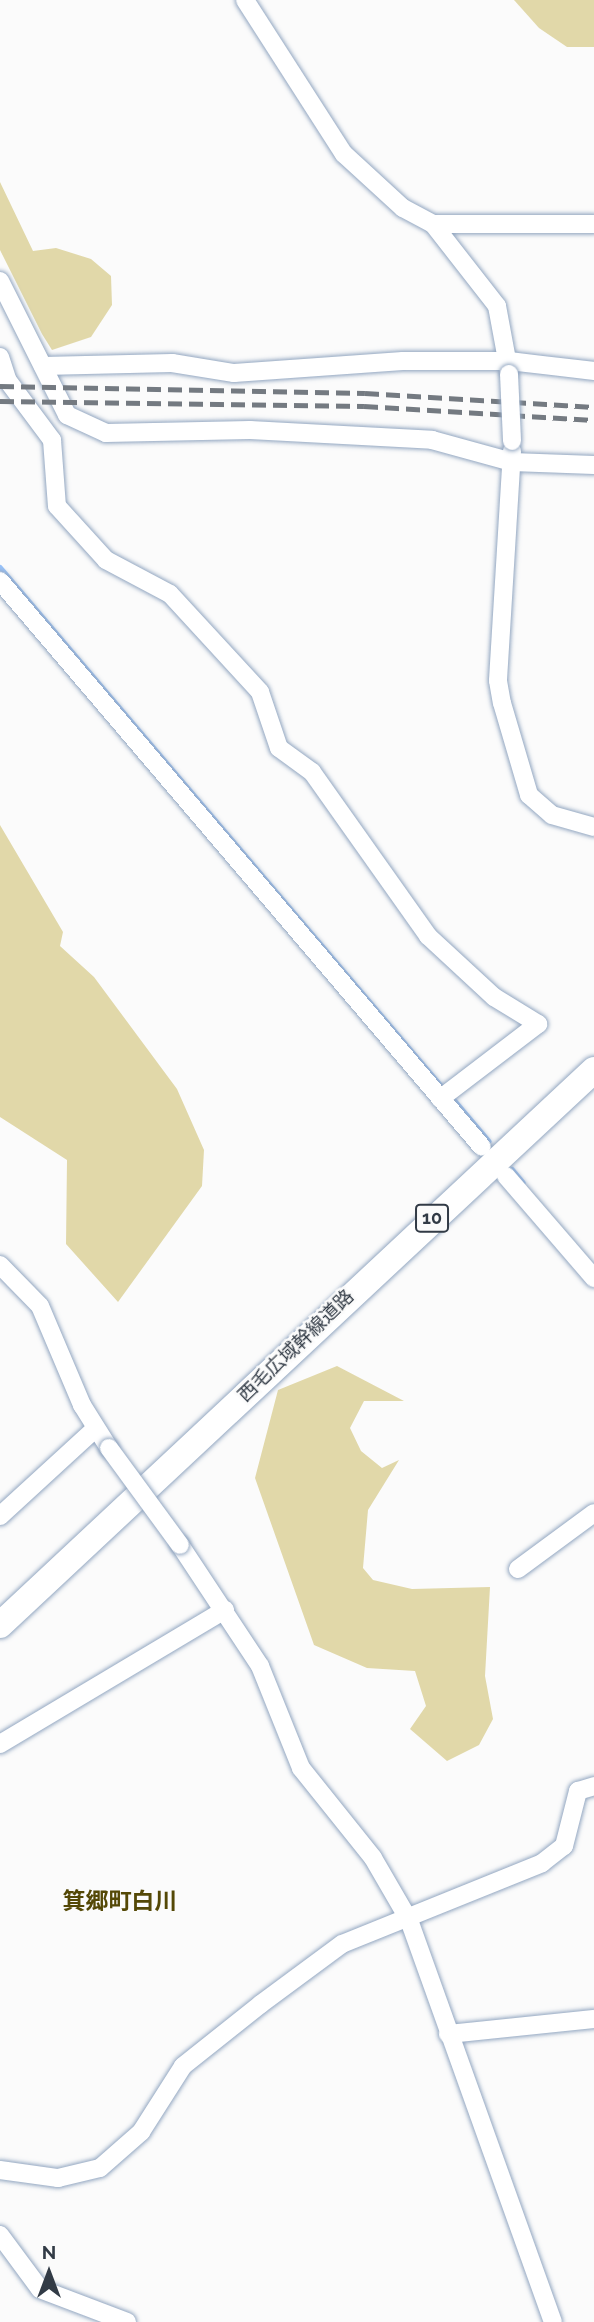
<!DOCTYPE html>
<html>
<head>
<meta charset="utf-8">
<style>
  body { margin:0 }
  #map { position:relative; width:594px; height:2322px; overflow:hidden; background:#fbfbfb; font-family:Raleway,"Noto Sans JP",sans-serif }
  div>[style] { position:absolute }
  .green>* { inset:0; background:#e1d8a9 }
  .stream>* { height:4.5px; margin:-2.25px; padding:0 2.25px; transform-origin:2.25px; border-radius:2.25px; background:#99c2f8 }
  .roads { filter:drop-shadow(0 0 2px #93a7c1) drop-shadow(0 0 2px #93a7c1) }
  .minor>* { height:18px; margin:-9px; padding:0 9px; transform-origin:9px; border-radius:9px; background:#fff }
  .primary>* { height:26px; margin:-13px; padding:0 13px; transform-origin:13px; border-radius:13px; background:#fff }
  .rail>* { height:4.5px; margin-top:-2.25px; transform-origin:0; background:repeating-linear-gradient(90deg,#747a81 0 14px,transparent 0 21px) }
  .bridges { filter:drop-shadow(0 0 2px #93a7c1) drop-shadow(0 0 2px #93a7c1) }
  .minor-bridge>* { height:18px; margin:-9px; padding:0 9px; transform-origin:9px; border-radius:9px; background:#fff }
  span { translate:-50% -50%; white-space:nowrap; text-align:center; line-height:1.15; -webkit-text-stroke:5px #fbfbfb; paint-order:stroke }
  .shield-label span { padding:2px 5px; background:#fbfbfb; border:2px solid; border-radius:5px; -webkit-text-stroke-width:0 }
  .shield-label { font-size:18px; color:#323b46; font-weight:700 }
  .street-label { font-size:19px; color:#323b46 }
  .quarter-label { font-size:23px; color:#544806; font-weight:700 }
  .north { position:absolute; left:14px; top:2238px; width:70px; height:70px; -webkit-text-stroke:5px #fbfbfb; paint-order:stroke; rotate:0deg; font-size:19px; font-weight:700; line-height:28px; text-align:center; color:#323b46 }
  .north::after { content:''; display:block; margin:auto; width:24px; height:32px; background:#323b46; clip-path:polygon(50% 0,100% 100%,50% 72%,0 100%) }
</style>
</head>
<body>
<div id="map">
  <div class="green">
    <div style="clip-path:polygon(514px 0,594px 0,594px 47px,567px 47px,539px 28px)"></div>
    <div style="clip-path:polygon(0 182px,33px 251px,56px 248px,91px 259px,111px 276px,112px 305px,91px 337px,52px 350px,42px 334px,0 250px)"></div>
    <div style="clip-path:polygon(0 825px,63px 932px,60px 946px,94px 977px,177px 1089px,204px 1150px,202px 1186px,118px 1302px,66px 1244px,67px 1160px,0 1117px)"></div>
    <div style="clip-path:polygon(337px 1366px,404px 1401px,364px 1401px,350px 1428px,361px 1451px,382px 1468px,399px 1460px,368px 1510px,363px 1568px,373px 1580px,412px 1589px,490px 1587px,485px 1676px,493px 1719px,479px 1745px,447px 1761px,410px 1729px,426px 1706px,415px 1671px,367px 1668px,314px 1645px,255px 1478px,278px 1390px)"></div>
  </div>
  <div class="stream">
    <div style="left:0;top:567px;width:685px;rotate:49.62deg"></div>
    <div style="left:450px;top:1095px;width:60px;rotate:49.7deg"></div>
    <div style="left:512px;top:1169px;width:17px;rotate:50deg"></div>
  </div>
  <div class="roads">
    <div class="minor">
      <div style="left:245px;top:0;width:183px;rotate:57.3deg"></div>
      <div style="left:344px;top:154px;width:80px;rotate:42.5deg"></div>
      <div style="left:403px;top:208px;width:34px;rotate:28deg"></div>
      <div style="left:433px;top:224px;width:104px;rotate:52deg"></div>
      <div style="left:497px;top:306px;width:66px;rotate:79.5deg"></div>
      <div style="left:433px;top:224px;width:161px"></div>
      <div style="left:0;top:281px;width:150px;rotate:63.4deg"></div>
      <div style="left:67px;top:415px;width:43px;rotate:24.8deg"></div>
      <div style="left:106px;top:433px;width:144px;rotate:-1.2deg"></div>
      <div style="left:250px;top:430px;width:182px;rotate:3.1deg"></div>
      <div style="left:432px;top:440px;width:83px;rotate:15.4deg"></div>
      <div style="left:512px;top:462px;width:82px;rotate:2.1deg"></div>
      <div style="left:0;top:357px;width:25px;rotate:72deg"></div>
      <div style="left:8px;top:381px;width:74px;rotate:53.3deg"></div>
      <div style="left:52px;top:440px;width:66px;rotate:85.7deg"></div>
      <div style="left:57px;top:506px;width:73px;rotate:47.8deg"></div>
      <div style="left:106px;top:560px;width:72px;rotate:28deg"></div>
      <div style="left:170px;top:594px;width:133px;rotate:47.4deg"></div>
      <div style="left:260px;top:692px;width:59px;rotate:71.3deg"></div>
      <div style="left:279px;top:748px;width:41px;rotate:36deg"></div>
      <div style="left:312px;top:772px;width:201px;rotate:54.7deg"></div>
      <div style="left:428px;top:936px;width:90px;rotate:42.7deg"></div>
      <div style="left:494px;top:997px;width:52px;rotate:31.5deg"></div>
      <div style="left:538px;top:1024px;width:123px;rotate:142.6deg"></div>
      <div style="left:43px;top:366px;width:129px;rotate:-1.3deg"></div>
      <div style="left:172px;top:363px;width:63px;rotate:9.2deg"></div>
      <div style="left:234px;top:373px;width:169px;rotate:-4.1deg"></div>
      <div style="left:403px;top:361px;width:106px"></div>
      <div style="left:509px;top:361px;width:86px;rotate:6.7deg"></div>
      <div style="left:512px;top:451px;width:230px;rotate:93.5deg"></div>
      <div style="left:498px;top:681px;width:22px;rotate:80deg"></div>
      <div style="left:502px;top:703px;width:96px;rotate:73.6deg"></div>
      <div style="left:529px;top:795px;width:30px;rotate:41deg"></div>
      <div style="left:552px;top:815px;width:44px;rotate:15.9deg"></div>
      <div style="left:0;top:581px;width:743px;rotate:49.58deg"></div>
      <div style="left:506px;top:1176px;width:135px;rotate:49.2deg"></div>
      <div style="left:0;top:1265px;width:57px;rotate:45.7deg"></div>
      <div style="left:40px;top:1306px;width:108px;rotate:67deg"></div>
      <div style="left:82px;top:1405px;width:51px;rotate:57.9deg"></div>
      <div style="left:0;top:1516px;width:130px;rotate:-42.5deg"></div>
      <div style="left:180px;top:1545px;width:145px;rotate:56.5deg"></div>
      <div style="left:260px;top:1666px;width:110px;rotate:68.1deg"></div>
      <div style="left:301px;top:1768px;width:115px;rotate:51.3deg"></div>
      <div style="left:373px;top:1858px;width:72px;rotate:59.9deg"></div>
      <div style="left:409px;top:1920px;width:427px;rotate:70.3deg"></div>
      <div style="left:518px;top:1569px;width:94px;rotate:-36.4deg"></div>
      <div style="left:0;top:1744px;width:262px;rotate:-30.8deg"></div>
      <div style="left:448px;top:2034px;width:147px;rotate:-5.9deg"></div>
      <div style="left:0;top:2170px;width:59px;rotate:7.9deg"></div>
      <div style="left:58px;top:2178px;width:43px;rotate:-13.4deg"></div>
      <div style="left:100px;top:2168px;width:55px;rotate:-41.3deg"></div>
      <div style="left:141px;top:2132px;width:78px;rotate:-57.5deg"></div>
      <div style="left:183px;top:2066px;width:100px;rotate:-38.5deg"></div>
      <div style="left:261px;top:2004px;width:101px;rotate:-36.5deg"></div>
      <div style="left:342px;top:1944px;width:216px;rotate:-22deg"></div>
      <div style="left:542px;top:1863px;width:28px;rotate:-38deg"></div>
      <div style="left:564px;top:1846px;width:57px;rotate:-75.7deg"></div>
      <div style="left:578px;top:1791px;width:17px;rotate:-17deg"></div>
      <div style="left:0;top:2235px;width:67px;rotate:53.5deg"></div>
      <div style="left:40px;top:2289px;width:93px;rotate:20.8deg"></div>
    </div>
    <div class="primary">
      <div style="left:0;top:1625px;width:813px;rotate:-43.06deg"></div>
    </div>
  </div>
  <div class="rail">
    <div style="left:0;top:386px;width:365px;rotate:1.1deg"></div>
    <div style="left:365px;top:393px;width:229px;rotate:3.5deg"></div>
    <div style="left:0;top:401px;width:364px;rotate:0.8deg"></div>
    <div style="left:364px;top:406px;width:230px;rotate:3.5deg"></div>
  </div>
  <div class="bridges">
    <div class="minor-bridge">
      <div style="left:509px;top:374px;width:67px;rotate:87.4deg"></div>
      <div style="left:109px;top:1448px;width:120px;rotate:53.8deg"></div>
    </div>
  </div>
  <div class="shield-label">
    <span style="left:432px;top:1218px">10</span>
  </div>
  <div class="street-label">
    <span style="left:296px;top:1346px;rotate:-44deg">西毛広域幹線道路</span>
  </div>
  <div class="quarter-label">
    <span style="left:120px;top:1901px">箕郷町白川</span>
  </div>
  <div class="north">N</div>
</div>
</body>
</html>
